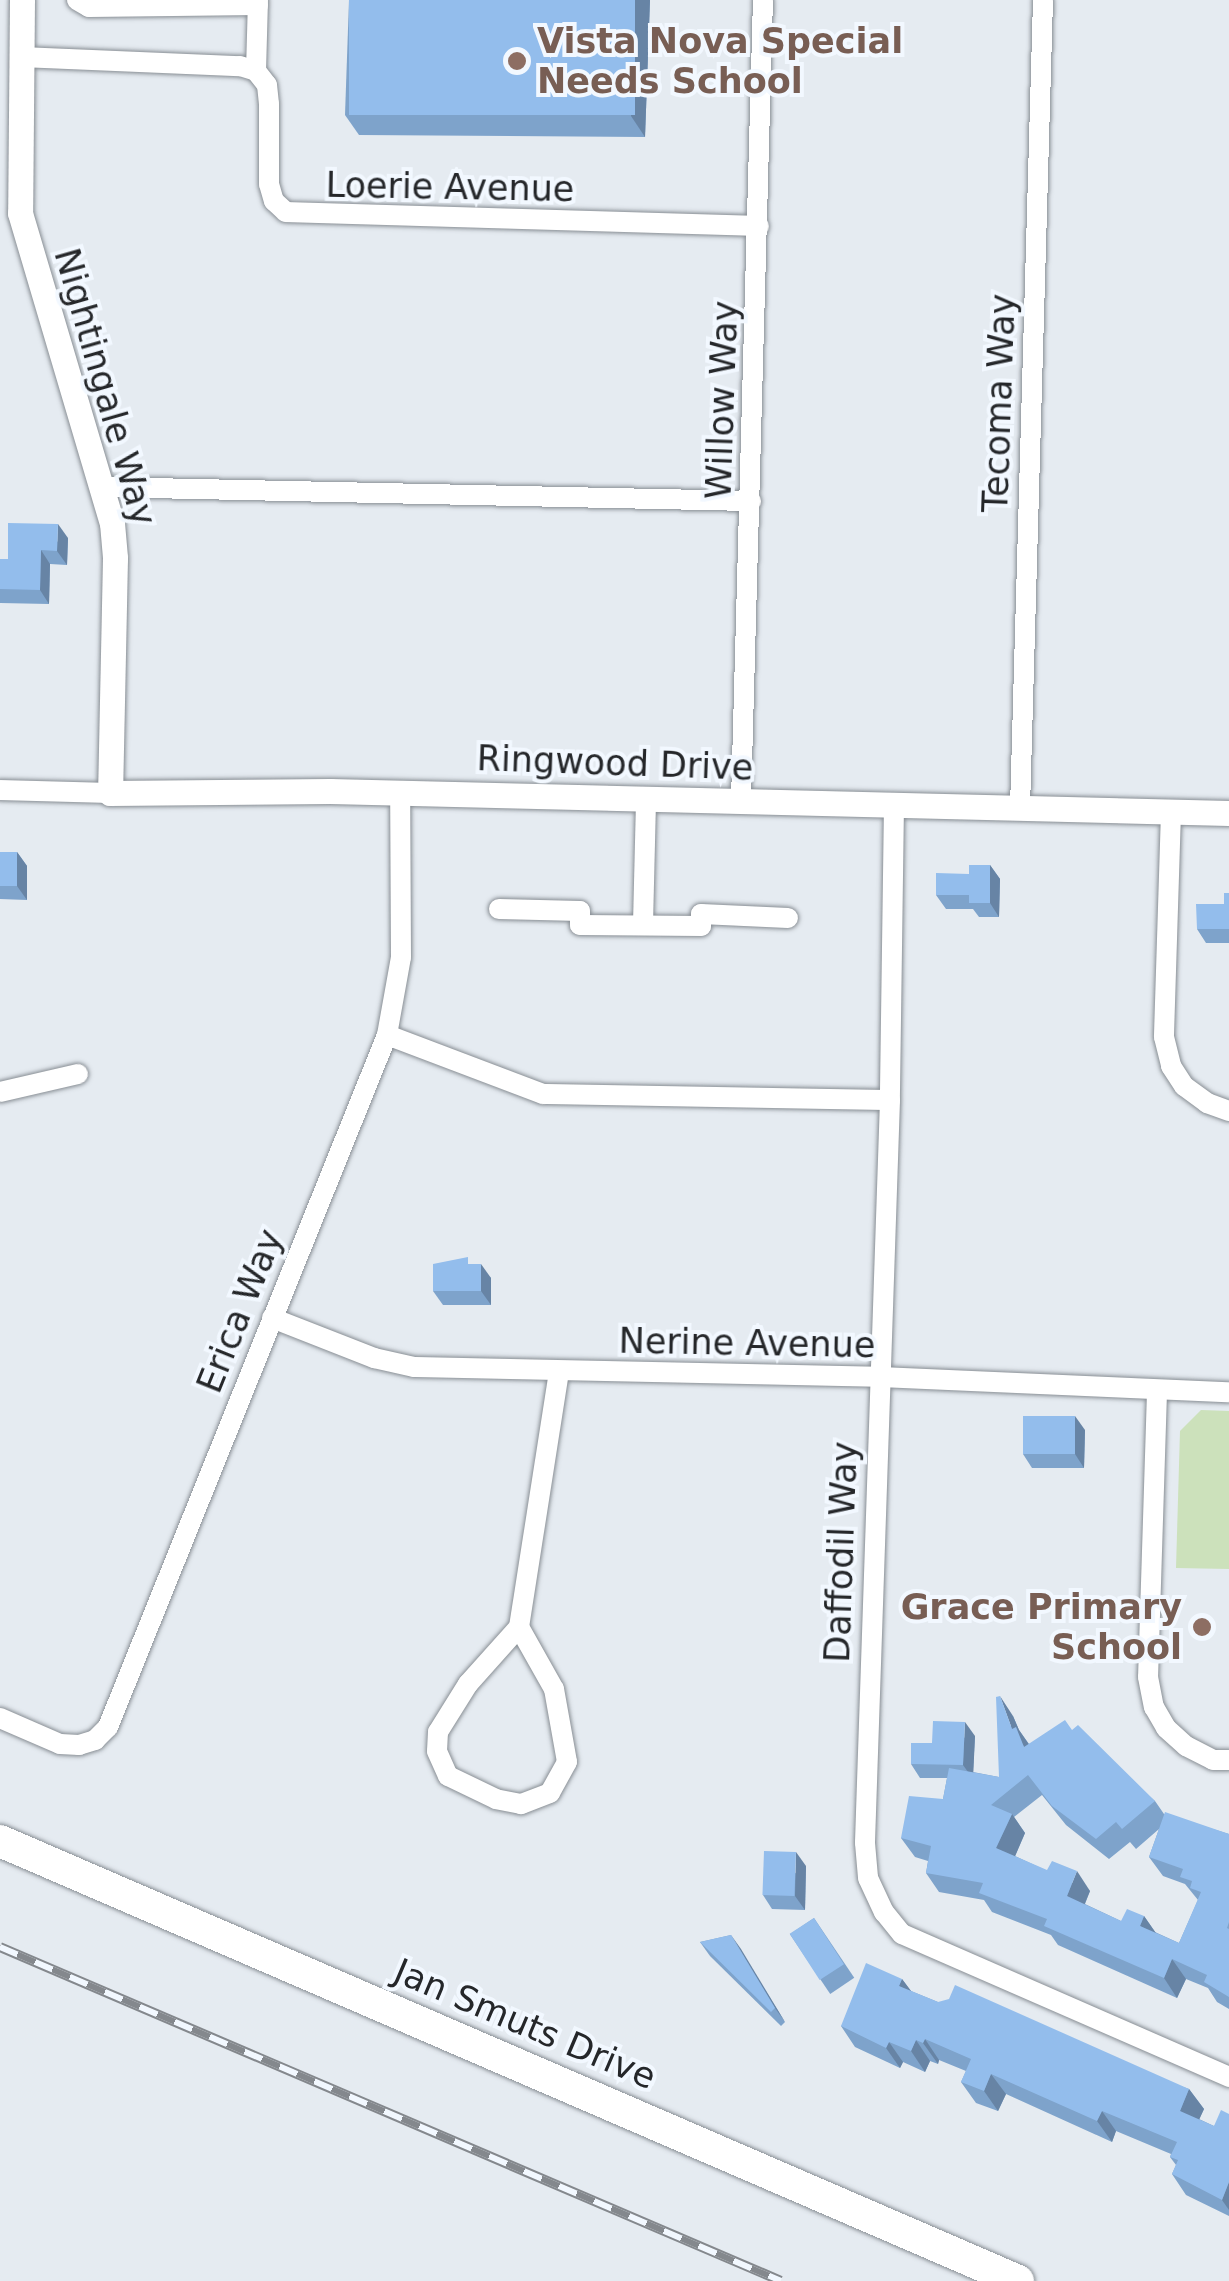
<!DOCTYPE html>
<html>
<head>
<meta charset="utf-8">
<style>
  body { margin:0 }
  #map { position:relative; width:1229px; height:2281px; overflow:hidden; background:#e5ebf1; font-family:"DejaVu Sans",sans-serif }
  div>[style] { position:absolute }
  .green>* { inset:0; background:#cce1bb }
  .roads { filter:drop-shadow(0 0 2px #888e94) drop-shadow(0 0 2px #888e94) }
  .minor>* { height:20px; margin:-10px; padding:0 10px; transform-origin:10px; border-radius:10px; background:#fff }
  .tertiary>* { height:25px; margin:-12.5px; padding:0 12.5px; transform-origin:12.5px; border-radius:12.5px; background:#fff }
  .primary>* { height:32px; margin:-16px; padding:0 16px; transform-origin:16px; border-radius:16px; background:#fff }
  .rail>* { height:10px; margin-top:-5px; transform-origin:0; background:repeating-linear-gradient(90deg,#f2f8ff 0 19px,#84888d 0 38px); box-sizing:border-box; border-block:2px solid #84888d }
  .wall>* { inset:0; background:#7ea3cb; transform-origin:0 0 }
  .shaded-wall>* { inset:0; background:#6784a5 }
  .building>* { inset:0; background:#93bdec; transform-origin:0 0 }
  .dots>* { width:28px; height:28px; translate:-50% -50%; box-sizing:border-box; border:5px solid #f2f8ff; border-radius:50% }
  span { translate:-50% -50%; white-space:nowrap; text-align:center; line-height:1.15; -webkit-text-stroke:8px #f2f8ff; paint-order:stroke }
  .education-label { font-size:35px; color:#785e54; font-weight:700 }
  .left { translate:0 -50%; text-align:left }
  .right { translate:-100% -50%; text-align:right }
  .street-label { font-size:35px; color:#25272a }
</style>
</head>
<body>
<div id="map">
  <div class="green">
    <div style="clip-path:polygon(1201px 1410px,1229px 1411px,1229px 1569px,1176px 1568px,1180px 1431px)"></div>
  </div>
  <div class="roads">
    <div class="minor">
      <div style="left:77px;top:0;width:14px;rotate:30deg"></div>
      <div style="left:89px;top:7px;width:169px;rotate:-0.7deg"></div>
      <div style="left:21px;top:57px;width:219px;rotate:2.4deg"></div>
      <div style="left:240px;top:66px;width:17px;rotate:17deg"></div>
      <div style="left:256px;top:71px;width:18px;rotate:52deg"></div>
      <div style="left:267px;top:85px;width:19px;rotate:84deg"></div>
      <div style="left:269px;top:104px;width:80px;rotate:90deg"></div>
      <div style="left:269px;top:184px;width:18px;rotate:74deg"></div>
      <div style="left:274px;top:201px;width:16px;rotate:43deg"></div>
      <div style="left:286px;top:212px;width:473px;rotate:1.7deg"></div>
      <div style="left:256px;top:71px;width:71px;rotate:-88.4deg"></div>
      <div style="left:103px;top:487px;width:648px;rotate:1.24deg"></div>
      <div style="left:0;top:790px;width:110px;rotate:1.6deg"></div>
      <div style="left:741px;top:801px;width:801px;rotate:-88.43deg"></div>
      <div style="left:894px;top:804px;width:296px;rotate:90.8deg"></div>
      <div style="left:890px;top:1100px;width:743px;rotate:91.93deg"></div>
      <div style="left:865px;top:1843px;width:35px;rotate:85deg"></div>
      <div style="left:868px;top:1878px;width:38px;rotate:65deg"></div>
      <div style="left:884px;top:1912px;width:28px;rotate:51deg"></div>
      <div style="left:902px;top:1934px;width:357px;rotate:23.6deg"></div>
      <div style="left:1020px;top:808px;width:808px;rotate:-88.37deg"></div>
      <div style="left:1171px;top:812px;width:225px;rotate:91.8deg"></div>
      <div style="left:1164px;top:1037px;width:30px;rotate:76deg"></div>
      <div style="left:1171px;top:1066px;width:24px;rotate:57deg"></div>
      <div style="left:1184px;top:1086px;width:29px;rotate:36deg"></div>
      <div style="left:1207px;top:1103px;width:23px;rotate:20deg"></div>
      <div style="left:499px;top:909px;width:81px;rotate:1.4deg"></div>
      <div style="left:580px;top:911px;width:14px;rotate:90deg"></div>
      <div style="left:580px;top:925px;width:121px;rotate:0.5deg"></div>
      <div style="left:701px;top:926px;width:12px;rotate:-90deg"></div>
      <div style="left:701px;top:914px;width:87px;rotate:2.6deg"></div>
      <div style="left:643px;top:924px;width:127px;rotate:-88.6deg"></div>
      <div style="left:387px;top:1035px;width:167px;rotate:20.7deg"></div>
      <div style="left:543px;top:1094px;width:347px;rotate:1deg"></div>
      <div style="left:0;top:1092px;width:80px;rotate:-13deg"></div>
      <div style="left:272px;top:1318px;width:110px;rotate:21.4deg"></div>
      <div style="left:374px;top:1358px;width:41px;rotate:12.7deg"></div>
      <div style="left:414px;top:1367px;width:465px;rotate:1.2deg"></div>
      <div style="left:879px;top:1377px;width:350px;rotate:2.5deg"></div>
      <div style="left:1157px;top:1392px;width:285px;rotate:91.8deg"></div>
      <div style="left:1148px;top:1677px;width:31px;rotate:79deg"></div>
      <div style="left:1154px;top:1707px;width:24px;rotate:60deg"></div>
      <div style="left:1166px;top:1728px;width:27px;rotate:42deg"></div>
      <div style="left:1186px;top:1746px;width:30px;rotate:27deg"></div>
      <div style="left:1213px;top:1760px;width:16px"></div>
      <div style="left:519px;top:1627px;width:71px;rotate:60.6deg"></div>
      <div style="left:554px;top:1689px;width:74px;rotate:79.9deg"></div>
      <div style="left:567px;top:1762px;width:35px;rotate:119deg"></div>
      <div style="left:550px;top:1793px;width:31px;rotate:159deg"></div>
      <div style="left:521px;top:1804px;width:25px;rotate:-169deg"></div>
      <div style="left:496px;top:1799px;width:53px;rotate:-154.4deg"></div>
      <div style="left:448px;top:1776px;width:27px;rotate:-114deg"></div>
      <div style="left:437px;top:1751px;width:19px;rotate:-87deg"></div>
      <div style="left:438px;top:1732px;width:57px;rotate:-58deg"></div>
      <div style="left:468px;top:1684px;width:76px;rotate:-48.2deg"></div>
      <div style="left:519px;top:1627px;width:257px;rotate:-81.1deg"></div>
      <div style="left:0;top:1718px;width:65px;rotate:23.4deg"></div>
      <div style="left:60px;top:1744px;width:19px;rotate:3deg"></div>
      <div style="left:79px;top:1745px;width:17px;rotate:-17deg"></div>
      <div style="left:95px;top:1740px;width:18px;rotate:-45deg"></div>
      <div style="left:108px;top:1727px;width:746px;rotate:-68.04deg"></div>
      <div style="left:387px;top:1035px;width:79px;rotate:-79.8deg"></div>
      <div style="left:401px;top:957px;width:165px;rotate:-90.3deg"></div>
    </div>
    <div class="tertiary">
      <div style="left:22px;top:0;width:213px;rotate:90.5deg"></div>
      <div style="left:20px;top:213px;width:323px;rotate:73.5deg"></div>
      <div style="left:112px;top:523px;width:35px;rotate:85deg"></div>
      <div style="left:115px;top:558px;width:235px;rotate:91.2deg"></div>
      <div style="left:110px;top:793px;width:220px;rotate:-0.5deg"></div>
      <div style="left:330px;top:791px;width:899px;rotate:1.4deg"></div>
    </div>
    <div class="primary">
      <div style="left:0;top:1841px;width:1109px;rotate:23.37deg"></div>
    </div>
  </div>
  <div class="rail">
    <div style="left:0;top:1947px;width:849px;rotate:23.15deg"></div>
  </div>
  <div class="wall">
    <div style="clip-path:polygon(349px 0,650px 0,645px 137px,359px 135px,345px 115px)"></div>
    <div style="clip-path:polygon(68px 538px,67px 565px,50px 564px,49px 604px,0 603px,0 559px,8px 559px)"></div>
    <div style="clip-path:polygon(0 852px,17px 852px,27px 866px,27px 900px,0 899px)"></div>
    <div style="clip-path:polygon(990px 865px,1000px 879px,999px 917px,979px 917px,973px 909px,946px 909px,936px 895px,969px 874px)"></div>
    <div style="clip-path:polygon(1229px 893px,1229px 943px,1206px 943px,1197px 929px,1224px 904px)"></div>
    <div style="clip-path:polygon(473px 1264px,491px 1278px,491px 1305px,443px 1305px,433px 1291px)"></div>
    <div style="clip-path:polygon(1085px 1430px,1084px 1468px,1032px 1468px,1023px 1454px)"></div>
    <div style="clip-path:polygon(evenodd,1013px 1716px,1019px 1730px,1029px 1744px,1072px 1730px,1155px 1801px,1164px 1814px,1229px 1834px,1229px 2009px,1217px 2002px,1208px 1988px,1186px 1979px,1177px 1998px,1058px 1945px,1051px 1935px,992px 1912px,984px 1900px,939px 1892px,926px 1873px,928px 1861px,915px 1857px,901px 1838px,943px 1799px,947px 1778px,920px 1778px,911px 1764px,932px 1743px,975px 1736px,973px 1772px,999px 1777px,1013px 1716px,1042px 1795px,1066px 1825px,1109px 1859px,1130px 1842px,1136px 1849px,1159px 1829px,1149px 1857px,1163px 1876px,1185px 1884px,1198px 1900px,1179px 1943px,1155px 1932px,1144px 1916px,1121px 1921px,1085px 1904px,1090px 1891px,1015px 1856px,1025px 1833px,1014px 1817px,1042px 1795px)"></div>
    <div style="clip-path:polygon(806px 1866px,805px 1910px,772px 1909px,763px 1895px)"></div>
    <div style="left:814px;top:1918px;width:72px;height:29px;rotate:56deg"></div>
    <div style="clip-path:polygon(731px 1935px,785px 2022px,781px 2026px,710px 1956px,700px 1942px)"></div>
    <div style="clip-path:polygon(902px 1979px,911px 1991px,938px 2002px,1189px 2089px,1204px 2109px,1199px 2119px,1214px 2126px,1229px 2114px,1229px 2216px,1186px 2195px,1172px 2174px,1176px 2165px,1170px 2157px,1171px 2154px,1116px 2131px,1112px 2142px,1006px 2094px,998px 2111px,976px 2103px,961px 2082px,966px 2071px,939px 2060px,938px 2064px,930px 2061px,925px 2072px,903px 2062px,900px 2068px,855px 2047px,841px 2026px)"></div>
  </div>
  <div class="shaded-wall">
    <div style="clip-path:polygon(635px 0,650px 0,645px 137px,631px 116px)"></div>
    <div style="clip-path:polygon(58px 524px,68px 538px,67px 565px,57px 551px)"></div>
    <div style="clip-path:polygon(41px 550px,50px 564px,49px 604px,40px 590px)"></div>
    <div style="clip-path:polygon(17px 852px,27px 866px,27px 900px,17px 886px)"></div>
    <div style="clip-path:polygon(990px 865px,1000px 879px,999px 917px,990px 903px)"></div>
    <div style="clip-path:polygon(481px 1264px,491px 1278px,491px 1305px,481px 1291px)"></div>
    <div style="clip-path:polygon(1075px 1416px,1085px 1430px,1084px 1468px,1075px 1454px)"></div>
    <div style="clip-path:polygon(1000px 1696px,1013px 1716px,1019px 1730px,1030px 1746px,1038px 1767px,1012px 1729px)"></div>
    <div style="clip-path:polygon(965px 1722px,975px 1736px,973px 1779px,963px 1765px)"></div>
    <div style="clip-path:polygon(1012px 1814px,1025px 1833px,1010px 1868px,996px 1848px)"></div>
    <div style="clip-path:polygon(796px 1852px,806px 1866px,805px 1910px,795px 1896px)"></div>
    <div style="clip-path:polygon(1077px 1871px,1090px 1891px,1080px 1915px,1067px 1896px)"></div>
    <div style="clip-path:polygon(1144px 1916px,1158px 1936px,1140px 1926px)"></div>
    <div style="clip-path:polygon(731px 1935px,741px 1949px,785px 2022px,775px 2008px)"></div>
    <div style="clip-path:polygon(1172px 1959px,1186px 1979px,1177px 1998px,1164px 1978px)"></div>
    <div style="clip-path:polygon(902px 1979px,917px 1999px,899px 1986px)"></div>
    <div style="clip-path:polygon(925px 2039px,939px 2060px,938px 2064px,923px 2043px)"></div>
    <div style="clip-path:polygon(916px 2040px,930px 2061px,925px 2072px,911px 2051px)"></div>
    <div style="clip-path:polygon(889px 2042px,903px 2062px,900px 2068px,886px 2048px)"></div>
    <div style="clip-path:polygon(991px 2074px,1006px 2094px,998px 2111px,984px 2091px)"></div>
    <div style="clip-path:polygon(1189px 2089px,1204px 2109px,1194px 2131px,1180px 2111px)"></div>
    <div style="clip-path:polygon(1102px 2111px,1116px 2131px,1112px 2142px,1097px 2121px)"></div>
    <div style="clip-path:polygon(1229px 2182px,1229px 2210px,1222px 2200px)"></div>
  </div>
  <div class="building">
    <div style="left:349px;top:0;width:286px;height:115px"></div>
    <div style="clip-path:polygon(8px 523px,58px 524px,57px 551px,41px 550px,40px 590px,0 589px,0 559px,8px 559px)"></div>
    <div style="left:0;top:852px;width:17px;height:34px"></div>
    <div style="clip-path:polygon(969px 865px,990px 865px,990px 903px,969px 903px,969px 895px,936px 895px,936px 873px,969px 874px)"></div>
    <div style="clip-path:polygon(1224px 893px,1229px 893px,1229px 929px,1197px 929px,1196px 904px,1224px 904px)"></div>
    <div style="clip-path:polygon(468px 1257px,468px 1264px,481px 1264px,481px 1291px,433px 1291px,433px 1264px)"></div>
    <div style="left:1023px;top:1416px;width:52px;height:38px"></div>
    <div style="clip-path:polygon(1000px 1696px,1012px 1729px,1016px 1727px,1024px 1747px,1065px 1720px,1072px 1730px,1078px 1725px,1155px 1801px,1122px 1829px,1116px 1822px,1096px 1839px,1052px 1806px,1028px 1775px,991px 1805px,1012px 1814px,996px 1848px,1047px 1870px,1052px 1861px,1077px 1871px,1067px 1896px,1121px 1921px,1127px 1909px,1144px 1916px,1140px 1926px,1179px 1943px,1201px 1892px,1190px 1888px,1192px 1881px,1180px 1877px,1183px 1869px,1149px 1857px,1165px 1812px,1229px 1834px,1229px 1922px,1227px 1928px,1229px 1929px,1229px 1997px,1204px 1982px,1207px 1975px,1172px 1959px,1164px 1978px,1044px 1926px,1047px 1919px,979px 1893px,983px 1883px,926px 1873px,931px 1846px,901px 1838px,909px 1796px,943px 1799px,949px 1768px,999px 1777px,996px 1697px)"></div>
    <div style="clip-path:polygon(933px 1721px,965px 1722px,963px 1765px,911px 1764px,911px 1743px,932px 1743px)"></div>
    <div style="left:764px;top:1851px;width:32px;height:44px;rotate:2deg"></div>
    <div style="left:814px;top:1918px;width:55px;height:29px;rotate:57deg"></div>
    <div style="clip-path:polygon(731px 1935px,775px 2008px,771px 2012px,700px 1942px)"></div>
    <div style="clip-path:polygon(866px 1963px,902px 1979px,899px 1986px,938px 2002px,949px 1999px,955px 1985px,1189px 2089px,1180px 2111px,1214px 2126px,1221px 2110px,1229px 2114px,1229px 2182px,1222px 2200px,1172px 2174px,1178px 2160px,1170px 2157px,1177px 2142px,1102px 2111px,1097px 2121px,991px 2074px,984px 2091px,961px 2082px,971px 2059px,925px 2039px,923px 2043px,916px 2040px,911px 2051px,889px 2042px,886px 2048px,841px 2026px)"></div>
  </div>
  <div class="dots">
    <div style="left:517px;top:61px;background:#8d6e63"></div>
    <div style="left:1202px;top:1627px;background:#8d6e63"></div>
  </div>
  <div class="education-label">
    <span class="left" style="left:537px;top:61px">Vista Nova Special<br>Needs School</span>
    <span class="right" style="left:1182px;top:1627px">Grace Primary<br>School</span>
  </div>
  <div class="street-label">
    <span style="left:450px;top:187px;rotate:1deg">Loerie Avenue</span>
    <span style="left:105px;top:387px;rotate:74deg">Nightingale Way</span>
    <span style="left:722px;top:400px;rotate:-88deg">Willow Way</span>
    <span style="left:999px;top:403px;rotate:-88deg">Tecoma Way</span>
    <span style="left:615px;top:763px;rotate:2deg">Ringwood Drive</span>
    <span style="left:240px;top:1311px;rotate:-68deg">Erica Way</span>
    <span style="left:747px;top:1343px;rotate:1deg">Nerine Avenue</span>
    <span style="left:841px;top:1552px;rotate:-88deg">Daffodil Way</span>
    <span style="left:525px;top:2024px;rotate:23deg">Jan Smuts Drive</span>
  </div>
</div>
</body>
</html>
